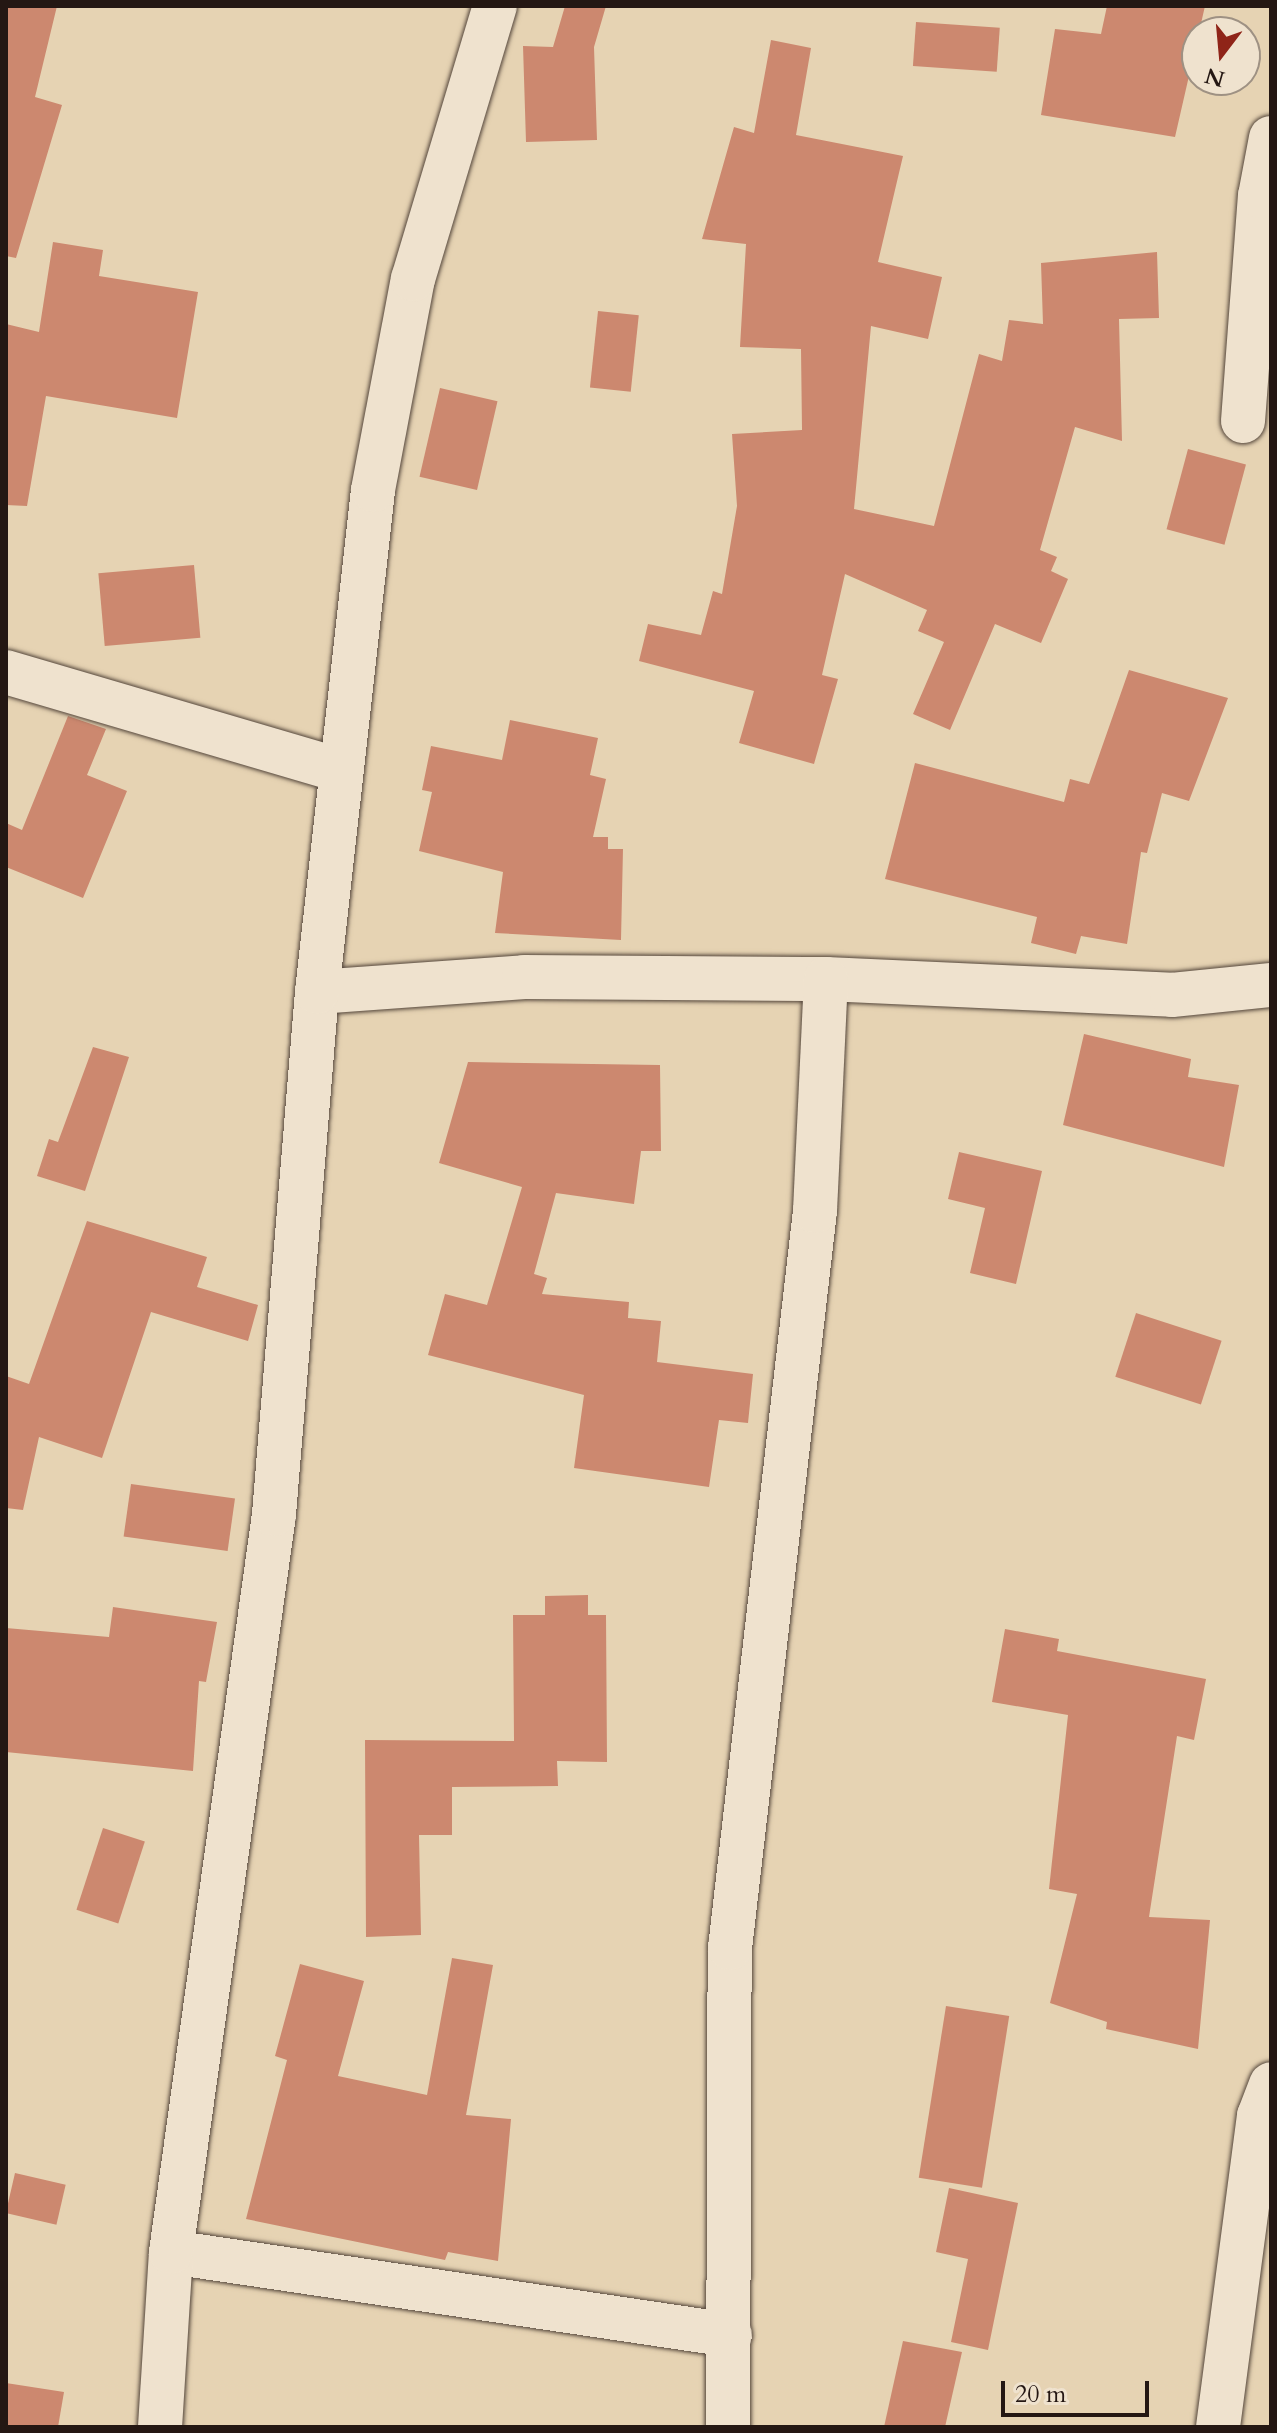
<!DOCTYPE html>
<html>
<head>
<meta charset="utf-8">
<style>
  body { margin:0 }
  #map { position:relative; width:1277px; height:2433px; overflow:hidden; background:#e6d3b3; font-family:Cardo,serif }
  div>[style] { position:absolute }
  .building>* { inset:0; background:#cc886f; transform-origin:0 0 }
  .roads { filter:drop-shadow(0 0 2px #54463b) drop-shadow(0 0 2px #54463b) }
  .street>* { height:44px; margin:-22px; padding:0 22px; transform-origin:22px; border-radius:22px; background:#efe2ce }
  span { translate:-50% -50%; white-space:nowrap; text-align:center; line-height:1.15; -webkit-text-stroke:7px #efe2ce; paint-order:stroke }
  .frame { position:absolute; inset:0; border:8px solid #241713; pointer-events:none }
  .north { position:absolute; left:1181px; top:16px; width:80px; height:80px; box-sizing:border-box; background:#efe2ce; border:2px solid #9e9183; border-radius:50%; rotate:196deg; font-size:22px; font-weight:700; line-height:32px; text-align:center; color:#241713 }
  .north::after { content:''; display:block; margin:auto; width:28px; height:36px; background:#8f2418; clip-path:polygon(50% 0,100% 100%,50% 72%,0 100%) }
  .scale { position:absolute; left:1001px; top:2381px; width:148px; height:36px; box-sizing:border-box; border:4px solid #241713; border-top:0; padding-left:10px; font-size:24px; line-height:28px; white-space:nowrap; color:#241713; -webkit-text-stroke:6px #efe2ce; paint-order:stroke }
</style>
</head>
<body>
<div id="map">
  <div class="building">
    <div style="clip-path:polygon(6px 6px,57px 6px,35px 97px,62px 105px,16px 258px,6px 256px)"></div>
    <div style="clip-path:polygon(565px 6px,606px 6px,594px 47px,597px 140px,526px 142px,523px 46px,553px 47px)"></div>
    <div style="clip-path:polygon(1107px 6px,1205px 6px,1175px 137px,1041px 115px,1055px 29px,1101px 34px)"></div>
    <div style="left:916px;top:22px;width:84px;height:44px;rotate:4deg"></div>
    <div style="clip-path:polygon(771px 40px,811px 48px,796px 135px,903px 156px,878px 262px,942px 277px,928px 339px,871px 326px,854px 509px,934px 526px,979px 354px,1002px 361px,1009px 320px,1043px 324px,1041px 263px,1157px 252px,1159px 318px,1119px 319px,1122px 441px,1075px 427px,1040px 550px,1057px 557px,1051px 571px,1068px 579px,1041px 643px,995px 624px,950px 730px,913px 714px,944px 642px,918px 631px,927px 610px,845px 574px,822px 675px,838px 679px,814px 764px,739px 743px,754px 691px,639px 661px,648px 624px,701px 635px,713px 591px,722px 594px,737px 506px,732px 434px,802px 430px,801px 349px,740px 347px,746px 244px,702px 239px,734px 127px,754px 133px)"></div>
    <div style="clip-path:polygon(53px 242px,103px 250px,99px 276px,198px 292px,177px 418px,46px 396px,27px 506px,6px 505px,6px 324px,39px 332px)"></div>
    <div style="left:598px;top:311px;width:41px;height:77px;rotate:6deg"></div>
    <div style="left:440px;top:388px;width:59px;height:91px;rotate:13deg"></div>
    <div style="left:1188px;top:449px;width:60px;height:83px;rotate:15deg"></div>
    <div style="left:194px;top:565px;width:73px;height:96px;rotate:85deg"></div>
    <div style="clip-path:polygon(1129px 670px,1228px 698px,1189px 801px,1162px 793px,1147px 853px,1141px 852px,1127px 944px,1081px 936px,1076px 954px,1031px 943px,1037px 917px,885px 879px,915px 763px,1064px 802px,1070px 779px,1089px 784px)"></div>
    <div style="clip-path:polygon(68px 716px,106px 729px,87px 775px,127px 791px,83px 898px,6px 867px,6px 823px,22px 830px)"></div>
    <div style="clip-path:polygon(510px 720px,598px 738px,590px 775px,606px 779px,593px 837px,608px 837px,608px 849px,623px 849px,621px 940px,495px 933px,503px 872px,419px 851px,432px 792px,422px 790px,431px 746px,502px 760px)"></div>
    <div style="clip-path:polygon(1084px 1034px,1191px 1059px,1188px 1077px,1239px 1085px,1224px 1167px,1063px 1125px)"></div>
    <div style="clip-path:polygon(93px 1047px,129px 1057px,85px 1191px,37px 1176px,49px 1139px,58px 1142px)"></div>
    <div style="clip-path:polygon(468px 1062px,660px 1065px,661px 1151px,641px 1151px,634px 1204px,556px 1193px,534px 1274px,547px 1278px,542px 1294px,629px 1302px,628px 1318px,661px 1321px,657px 1362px,753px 1374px,748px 1423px,719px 1420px,709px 1487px,574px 1468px,584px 1395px,428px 1355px,445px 1294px,487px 1305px,522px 1187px,439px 1163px)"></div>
    <div style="clip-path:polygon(959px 1152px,1042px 1171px,1016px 1284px,970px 1273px,985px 1208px,948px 1199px)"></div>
    <div style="clip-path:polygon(87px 1221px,207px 1257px,197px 1287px,258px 1305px,248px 1341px,151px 1312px,102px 1458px,39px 1437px,23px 1510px,6px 1508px,6px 1376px,29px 1384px)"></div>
    <div style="left:1136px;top:1313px;width:90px;height:67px;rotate:18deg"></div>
    <div style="left:131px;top:1484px;width:105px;height:53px;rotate:8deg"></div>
    <div style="clip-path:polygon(588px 1595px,588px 1615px,606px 1615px,607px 1762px,557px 1761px,558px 1786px,452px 1787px,452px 1835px,419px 1835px,421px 1935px,366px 1937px,365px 1740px,514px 1741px,513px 1615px,545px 1615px,545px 1596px)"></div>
    <div style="clip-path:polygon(113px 1607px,217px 1622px,206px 1682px,199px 1681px,193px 1771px,6px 1752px,6px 1628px,109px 1637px)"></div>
    <div style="clip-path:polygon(1005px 1629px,1059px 1639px,1057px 1651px,1206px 1679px,1194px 1740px,1177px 1736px,1149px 1917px,1210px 1920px,1198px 2049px,1106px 2029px,1107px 2022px,1050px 2003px,1077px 1894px,1049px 1889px,1068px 1715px,992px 1702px)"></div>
    <div style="left:103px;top:1828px;width:44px;height:86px;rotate:18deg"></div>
    <div style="clip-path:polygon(452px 1958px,493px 1965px,466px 2115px,511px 2119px,498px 2261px,448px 2252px,445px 2260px,246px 2219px,287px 2060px,275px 2056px,300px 1964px,364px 1981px,338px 2076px,427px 2095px)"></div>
    <div style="left:946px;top:2006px;width:64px;height:174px;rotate:9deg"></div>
    <div style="left:15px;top:2173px;width:52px;height:41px;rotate:13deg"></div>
    <div style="clip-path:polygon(949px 2188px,1018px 2203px,988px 2350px,951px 2342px,968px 2259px,936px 2252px)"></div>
    <div style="clip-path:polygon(903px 2341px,962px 2352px,945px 2427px,884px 2427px)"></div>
    <div style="clip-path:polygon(6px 2383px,64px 2392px,58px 2427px,6px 2427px)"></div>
  </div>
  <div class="roads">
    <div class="street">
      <div style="left:1243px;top:421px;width:226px;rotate:-85.7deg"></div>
      <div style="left:1260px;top:196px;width:59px;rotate:-79.3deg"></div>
      <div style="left:6px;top:672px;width:347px;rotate:16.4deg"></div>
      <div style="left:317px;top:992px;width:208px;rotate:-4.1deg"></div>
      <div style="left:524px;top:977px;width:302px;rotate:0.4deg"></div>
      <div style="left:826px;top:979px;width:346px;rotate:2.6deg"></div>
      <div style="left:1172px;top:995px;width:100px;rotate:-5.8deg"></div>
      <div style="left:171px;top:2252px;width:565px;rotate:8.45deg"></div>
      <div style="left:160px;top:2427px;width:175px;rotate:-86.4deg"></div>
      <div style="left:171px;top:2252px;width:745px;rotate:-82.05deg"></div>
      <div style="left:274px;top:1514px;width:524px;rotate:-85.29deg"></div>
      <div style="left:317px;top:992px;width:505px;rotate:-83.63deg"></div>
      <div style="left:373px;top:490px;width:215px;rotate:-79.3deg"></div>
      <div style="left:413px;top:279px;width:285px;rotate:-73.3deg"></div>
      <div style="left:728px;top:2427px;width:479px;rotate:-89.8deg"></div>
      <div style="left:730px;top:1948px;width:742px;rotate:-83.42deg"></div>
      <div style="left:815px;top:1211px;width:232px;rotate:-87.3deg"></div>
      <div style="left:1218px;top:2427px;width:314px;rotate:-82.5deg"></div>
      <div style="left:1259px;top:2116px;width:34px;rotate:-69deg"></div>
    </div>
  </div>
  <div class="frame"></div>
  <div class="north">N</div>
  <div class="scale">20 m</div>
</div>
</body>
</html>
